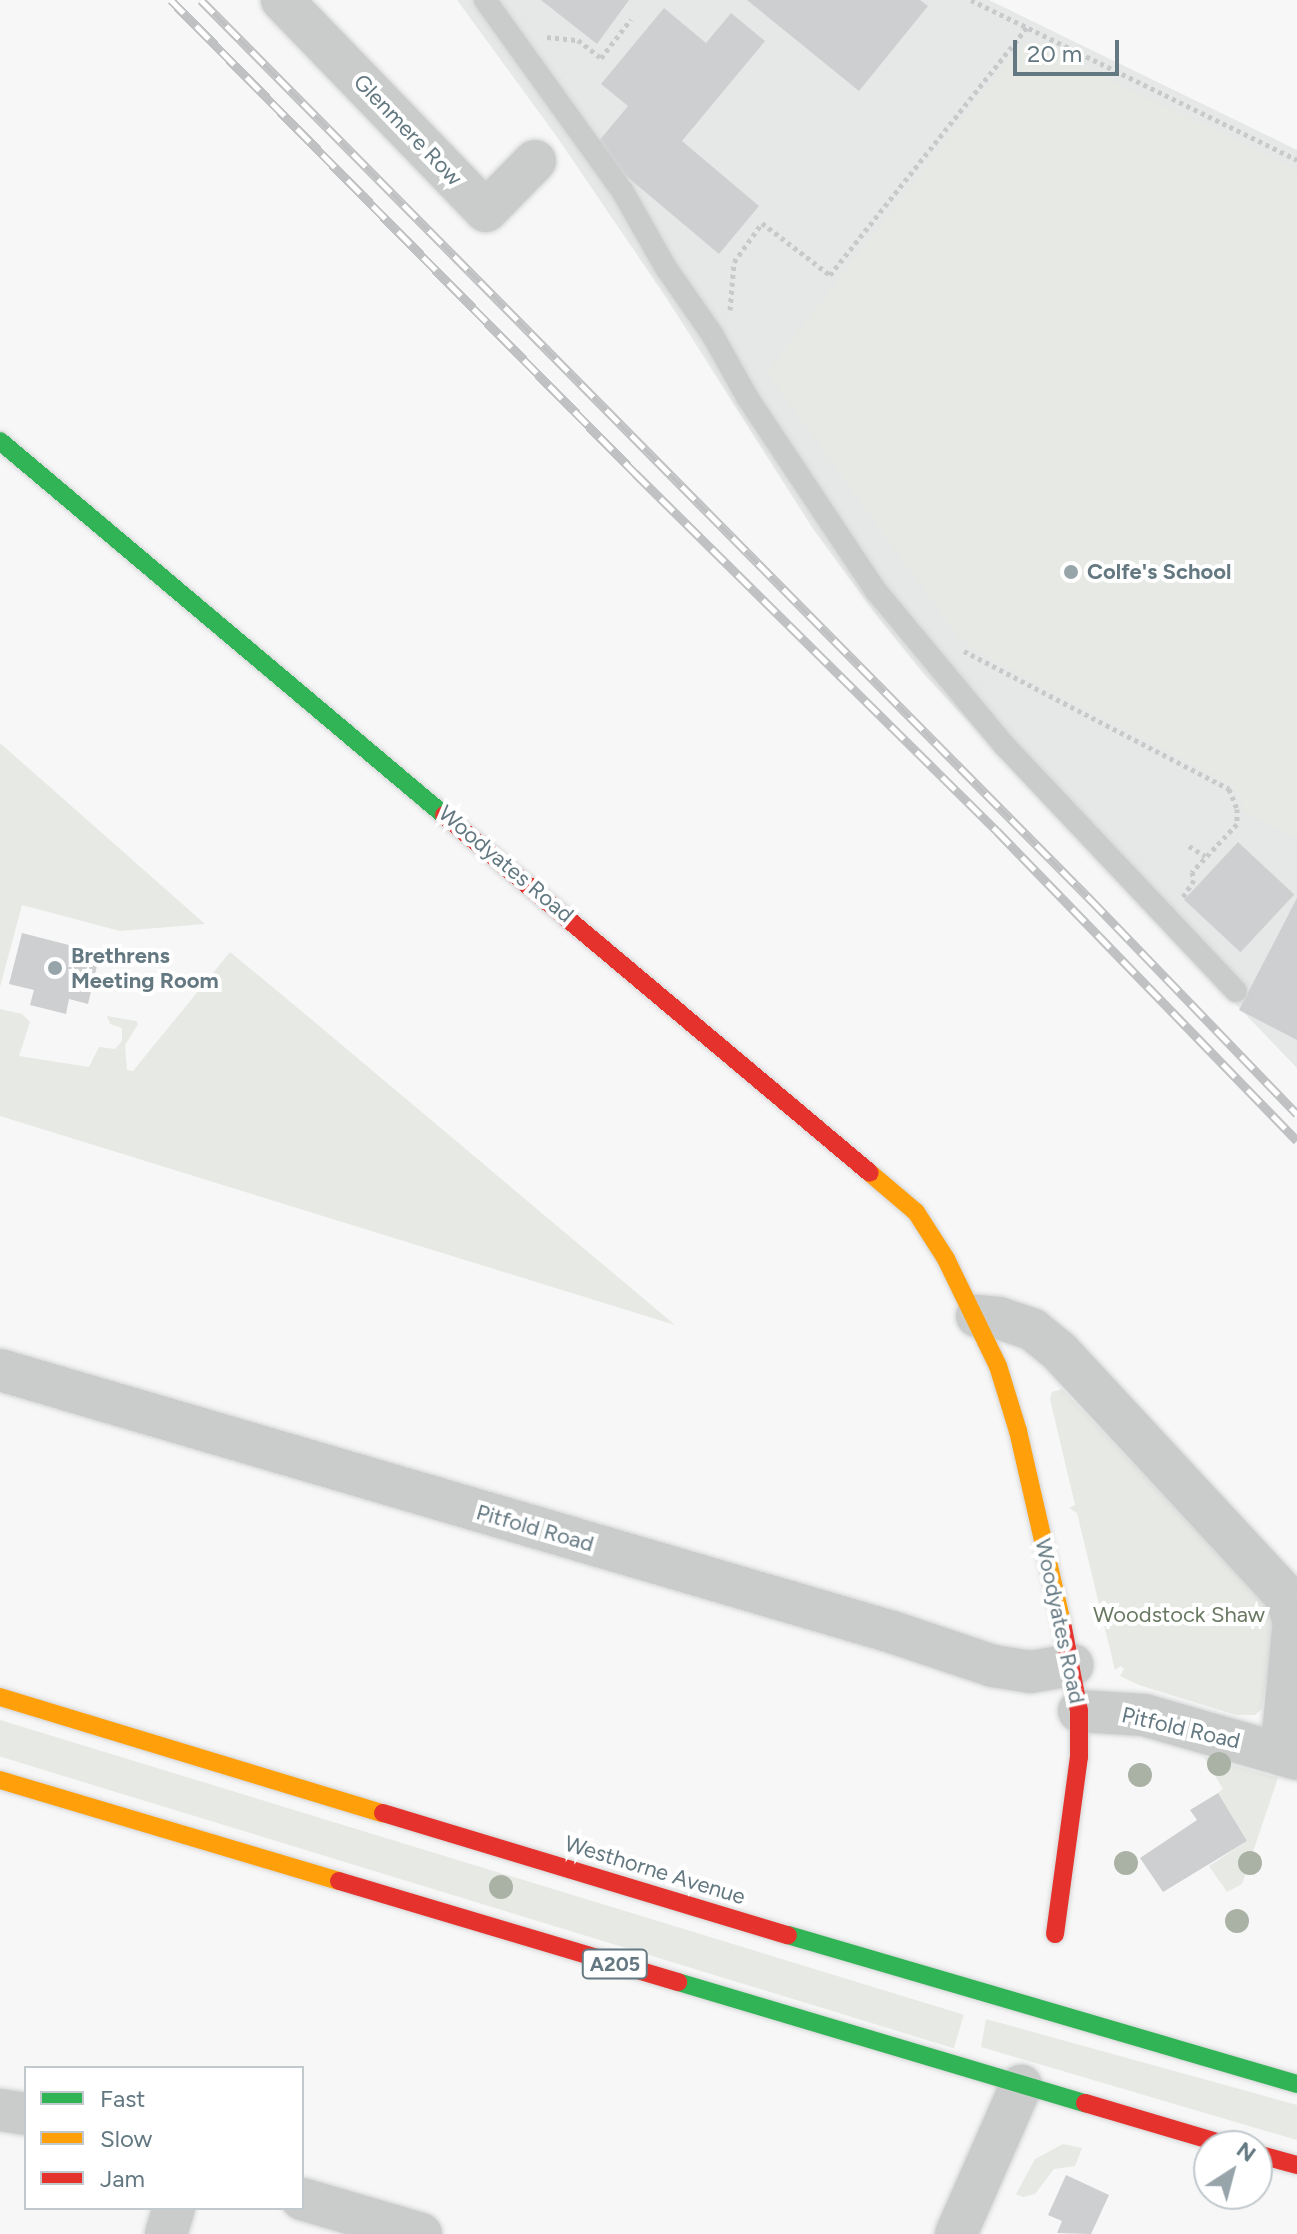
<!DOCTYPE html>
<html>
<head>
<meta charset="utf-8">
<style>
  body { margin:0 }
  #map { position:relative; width:1297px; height:2234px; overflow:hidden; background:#f7f7f7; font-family:Figtree,sans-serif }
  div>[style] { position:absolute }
  .built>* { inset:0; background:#e6e8e7 }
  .green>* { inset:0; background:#e6e9e4; transform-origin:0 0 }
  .building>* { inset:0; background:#cdcfd0; transform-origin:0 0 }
  .path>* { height:5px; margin-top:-2.5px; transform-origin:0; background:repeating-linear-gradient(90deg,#c8c9ca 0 4px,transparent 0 8px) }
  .roads { filter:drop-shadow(0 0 2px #d3d4d5) drop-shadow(0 0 2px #d3d4d5) }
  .lane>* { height:22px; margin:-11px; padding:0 11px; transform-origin:11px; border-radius:11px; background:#cacccc }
  .street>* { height:42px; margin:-21px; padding:0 21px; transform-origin:21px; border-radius:21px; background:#cacccc }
  .fast>* { height:18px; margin:-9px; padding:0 9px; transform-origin:9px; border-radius:9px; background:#30b455 }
  .slow>* { height:18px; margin:-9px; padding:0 9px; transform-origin:9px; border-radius:9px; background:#ff9f0a }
  .jam>* { height:18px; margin:-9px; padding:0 9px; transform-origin:9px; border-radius:9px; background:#e5322d }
  .rail>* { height:9px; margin-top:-4.5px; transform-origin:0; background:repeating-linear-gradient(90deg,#fff 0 18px,#c0c1c2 0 36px); box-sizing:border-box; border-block:2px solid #c0c1c2 }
  .trees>* { width:24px; height:24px; margin:-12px; border-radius:50%; background:#a9b2a5 }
  .dots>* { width:22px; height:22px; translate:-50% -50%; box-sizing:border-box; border:4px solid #fff; border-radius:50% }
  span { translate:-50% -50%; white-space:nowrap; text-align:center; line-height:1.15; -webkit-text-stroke:8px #fff; paint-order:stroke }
  .shield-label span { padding:2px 6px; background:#fff; border:2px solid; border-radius:6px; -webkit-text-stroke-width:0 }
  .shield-label { font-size:20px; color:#637881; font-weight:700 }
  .street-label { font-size:22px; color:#637881 }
  .poi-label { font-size:22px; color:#637881; font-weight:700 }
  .left { translate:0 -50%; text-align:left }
  .park-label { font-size:22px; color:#697962 }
  .legend { position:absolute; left:24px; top:2066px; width:280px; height:144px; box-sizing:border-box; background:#fff; border:2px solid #c1c9cd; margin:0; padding:10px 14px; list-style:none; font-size:24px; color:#637881 }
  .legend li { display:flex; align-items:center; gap:16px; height:40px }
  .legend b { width:40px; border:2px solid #c1c9cd }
  .north { position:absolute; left:1193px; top:2130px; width:80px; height:80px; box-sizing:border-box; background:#fff; border:2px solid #c1c9cd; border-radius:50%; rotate:36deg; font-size:22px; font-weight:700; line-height:32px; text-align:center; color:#637881 }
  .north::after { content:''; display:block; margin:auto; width:28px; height:36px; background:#97a4aa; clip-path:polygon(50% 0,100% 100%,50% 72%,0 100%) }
  .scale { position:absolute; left:1013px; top:40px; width:106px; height:36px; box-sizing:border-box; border:4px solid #637881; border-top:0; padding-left:10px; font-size:24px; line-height:28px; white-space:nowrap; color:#637881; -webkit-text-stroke:6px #fff; paint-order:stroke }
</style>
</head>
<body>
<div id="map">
  <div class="built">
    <div style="clip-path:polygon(457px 0,989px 0,1297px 150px,1297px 1068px,1056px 817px,923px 673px,877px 616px,813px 529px,667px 299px,557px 137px)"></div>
  </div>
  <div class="green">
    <div style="clip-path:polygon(1027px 43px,1039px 45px,1297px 171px,1297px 838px,1243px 812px,1241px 798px,1232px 785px,993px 660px,959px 638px,767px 372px,1015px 52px)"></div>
    <div style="clip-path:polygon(0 743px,205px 924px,120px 931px,22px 905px,0 987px)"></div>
    <div style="clip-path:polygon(230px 952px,299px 1009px,675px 1325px,0 1116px,0 1009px,22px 1014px,30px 1022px,19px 1056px,89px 1067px,99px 1047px,115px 1049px,122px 1041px,122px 1028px,110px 1024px,107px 1016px,136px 1021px,138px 1024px,125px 1045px,127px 1070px,133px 1071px)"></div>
    <div style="clip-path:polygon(1062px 1389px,1276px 1615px,1262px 1709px,1255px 1715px,1236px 1715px,1139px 1685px,1120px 1676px,1124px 1669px,1121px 1666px,1115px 1670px,1077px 1513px,1069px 1508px,1075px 1505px,1050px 1399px,1052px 1392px)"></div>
    <div style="left:0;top:1720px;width:1008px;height:35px;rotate:17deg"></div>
    <div style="clip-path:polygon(1204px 1757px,1278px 1778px,1242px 1884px,1227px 1892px,1209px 1866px,1247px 1841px,1218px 1793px,1223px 1789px)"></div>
    <div style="clip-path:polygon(986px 2019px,1297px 2105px,1297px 2140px,981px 2047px)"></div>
    <div style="clip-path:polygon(1063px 2144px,1082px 2148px,1075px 2166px,1054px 2169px,1035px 2194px,1023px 2197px,1016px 2194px,1035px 2159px)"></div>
  </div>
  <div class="building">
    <div style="clip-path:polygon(541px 0,629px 0,597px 44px)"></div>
    <div style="clip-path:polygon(747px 0,920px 0,928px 6px,859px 91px)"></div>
    <div style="clip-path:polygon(664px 8px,706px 43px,731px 13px,765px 41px,682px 141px,759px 206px,719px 254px,593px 148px,628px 106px,601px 84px)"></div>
    <div style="left:1238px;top:842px;width:77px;height:79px;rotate:43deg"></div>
    <div style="clip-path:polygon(1297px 898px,1297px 1040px,1239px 1010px)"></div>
    <div style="clip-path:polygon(22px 933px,100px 953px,88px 1004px,69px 999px,66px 1014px,30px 1005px,34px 990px,9px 984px)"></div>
    <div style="clip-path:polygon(1218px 1793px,1247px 1841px,1163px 1892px,1140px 1858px,1197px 1820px,1190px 1810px)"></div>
    <div style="clip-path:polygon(1066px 2175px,1109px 2195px,1091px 2234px,1057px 2233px,1062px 2221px,1048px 2215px)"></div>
  </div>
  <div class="path">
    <div style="left:971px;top:0;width:363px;rotate:26.1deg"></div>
    <div style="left:547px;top:37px;width:31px;rotate:6deg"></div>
    <div style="left:578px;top:40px;width:29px;rotate:38deg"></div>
    <div style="left:601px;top:58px;width:49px;rotate:-52.4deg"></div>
    <div style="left:730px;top:310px;width:48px;rotate:-85.2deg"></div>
    <div style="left:734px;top:262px;width:48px;rotate:-54.3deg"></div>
    <div style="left:762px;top:223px;width:86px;rotate:37.4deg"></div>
    <div style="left:830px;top:275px;width:317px;rotate:-51.5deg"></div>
    <div style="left:964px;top:651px;width:299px;rotate:27.5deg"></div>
    <div style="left:1229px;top:789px;width:22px;rotate:68deg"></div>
    <div style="left:1237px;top:809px;width:15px;rotate:90deg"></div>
    <div style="left:1237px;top:824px;width:66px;rotate:133.2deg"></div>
    <div style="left:1192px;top:872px;width:8px;rotate:76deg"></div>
    <div style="left:1194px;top:880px;width:20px;rotate:123deg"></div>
    <div style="left:1189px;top:846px;width:19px;rotate:32deg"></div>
  </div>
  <div class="roads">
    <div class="lane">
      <div style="left:485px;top:0;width:236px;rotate:54.3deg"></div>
      <div style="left:623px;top:192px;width:87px;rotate:60.5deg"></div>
      <div style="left:666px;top:268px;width:80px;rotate:55.1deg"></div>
      <div style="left:712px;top:334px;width:72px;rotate:60.9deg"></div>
      <div style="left:747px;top:397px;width:233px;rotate:56.4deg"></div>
      <div style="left:876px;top:591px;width:200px;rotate:50.3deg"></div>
      <div style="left:1004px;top:745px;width:338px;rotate:46.7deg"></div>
    </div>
    <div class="street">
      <div style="left:282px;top:0;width:293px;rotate:46deg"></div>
      <div style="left:486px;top:211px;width:70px;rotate:-45.6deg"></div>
      <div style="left:977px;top:1316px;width:22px;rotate:5deg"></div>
      <div style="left:999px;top:1318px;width:36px;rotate:19deg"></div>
      <div style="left:1033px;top:1330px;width:35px;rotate:39deg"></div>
      <div style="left:1060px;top:1352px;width:330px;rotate:47.2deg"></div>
      <div style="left:1284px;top:1594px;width:28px;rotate:69deg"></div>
      <div style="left:1294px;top:1620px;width:135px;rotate:95.5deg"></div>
      <div style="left:0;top:1370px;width:930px;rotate:16.37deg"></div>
      <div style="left:892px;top:1632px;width:107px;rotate:18.6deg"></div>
      <div style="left:993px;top:1666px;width:37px;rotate:9deg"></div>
      <div style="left:1030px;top:1672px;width:43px;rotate:-9.5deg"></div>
      <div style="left:1079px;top:1711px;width:65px;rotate:3.5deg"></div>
      <div style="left:1144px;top:1715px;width:159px;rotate:16deg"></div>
      <div style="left:0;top:2110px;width:26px;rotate:9deg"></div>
      <div style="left:302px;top:2199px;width:124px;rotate:16.4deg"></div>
      <div style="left:166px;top:2234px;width:27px;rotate:-73deg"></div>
      <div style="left:956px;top:2234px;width:162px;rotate:-66.3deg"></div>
    </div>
    <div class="fast">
      <div style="left:0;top:441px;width:581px;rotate:40.11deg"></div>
      <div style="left:788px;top:1935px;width:530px;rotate:16.32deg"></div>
      <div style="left:678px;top:1982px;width:425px;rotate:16.6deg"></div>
    </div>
    <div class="slow">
      <div style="left:870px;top:1173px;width:60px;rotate:40.3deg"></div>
      <div style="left:916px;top:1212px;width:56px;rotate:57.4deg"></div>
      <div style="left:946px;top:1259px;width:119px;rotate:64.1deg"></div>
      <div style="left:998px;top:1366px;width:68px;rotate:72.9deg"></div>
      <div style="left:1018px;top:1431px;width:197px;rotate:77.1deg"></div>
      <div style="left:0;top:1697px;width:400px;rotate:16.9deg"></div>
      <div style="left:0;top:1780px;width:354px;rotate:16.6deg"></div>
    </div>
    <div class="jam">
      <div style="left:444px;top:815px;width:556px;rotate:40.04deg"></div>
      <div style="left:383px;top:1813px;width:423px;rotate:16.8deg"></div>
      <div style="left:339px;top:1881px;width:354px;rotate:16.6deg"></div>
      <div style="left:1055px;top:1934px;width:179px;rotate:-82.3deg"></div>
      <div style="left:1079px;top:1757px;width:46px;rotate:-90deg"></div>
      <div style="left:1079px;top:1711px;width:90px;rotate:-100.9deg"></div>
      <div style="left:1085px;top:2103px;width:151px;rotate:16.5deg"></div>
      <div style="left:1257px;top:2154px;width:41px;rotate:15.4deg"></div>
    </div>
  </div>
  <div class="rail">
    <div style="left:171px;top:0;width:663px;rotate:45.55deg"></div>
    <div style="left:635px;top:473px;width:509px;rotate:44.68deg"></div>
    <div style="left:997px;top:831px;width:431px;rotate:45.9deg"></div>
    <div style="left:201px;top:0;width:1266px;rotate:45.32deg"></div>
    <div style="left:1091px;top:900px;width:297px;rotate:46.1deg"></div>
  </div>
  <div class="trees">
    <div style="left:1219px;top:1764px"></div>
    <div style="left:1140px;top:1775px"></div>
    <div style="left:1126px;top:1863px"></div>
    <div style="left:1250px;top:1863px"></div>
    <div style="left:501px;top:1887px"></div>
    <div style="left:1237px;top:1921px"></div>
  </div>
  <div class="dots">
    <div style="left:1071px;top:572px;background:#97a4aa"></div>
    <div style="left:55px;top:968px;background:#97a4aa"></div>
  </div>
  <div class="shield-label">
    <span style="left:615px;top:1964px">A205</span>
  </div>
  <div class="street-label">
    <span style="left:408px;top:130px;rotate:46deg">Glenmere Row</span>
    <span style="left:506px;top:864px;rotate:40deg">Woodyates Road</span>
    <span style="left:535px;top:1528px;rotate:16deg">Pitfold Road</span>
    <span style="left:1060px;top:1621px;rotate:78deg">Woodyates Road</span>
    <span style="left:1181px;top:1728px;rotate:13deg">Pitfold Road</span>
    <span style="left:655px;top:1870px;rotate:17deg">Westhorne Avenue</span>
  </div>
  <div class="poi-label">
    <span class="left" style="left:1087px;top:572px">Colfe's School</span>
    <span class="left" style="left:71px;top:968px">Brethrens<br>Meeting Room</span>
  </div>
  <div class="park-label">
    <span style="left:1179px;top:1615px">Woodstock Shaw</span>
  </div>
  <ul class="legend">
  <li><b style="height:10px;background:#30b455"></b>Fast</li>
  <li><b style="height:10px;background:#ff9f0a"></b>Slow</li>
  <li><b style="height:10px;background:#e5322d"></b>Jam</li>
  </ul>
  <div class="north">N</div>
  <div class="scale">20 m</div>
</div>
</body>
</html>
